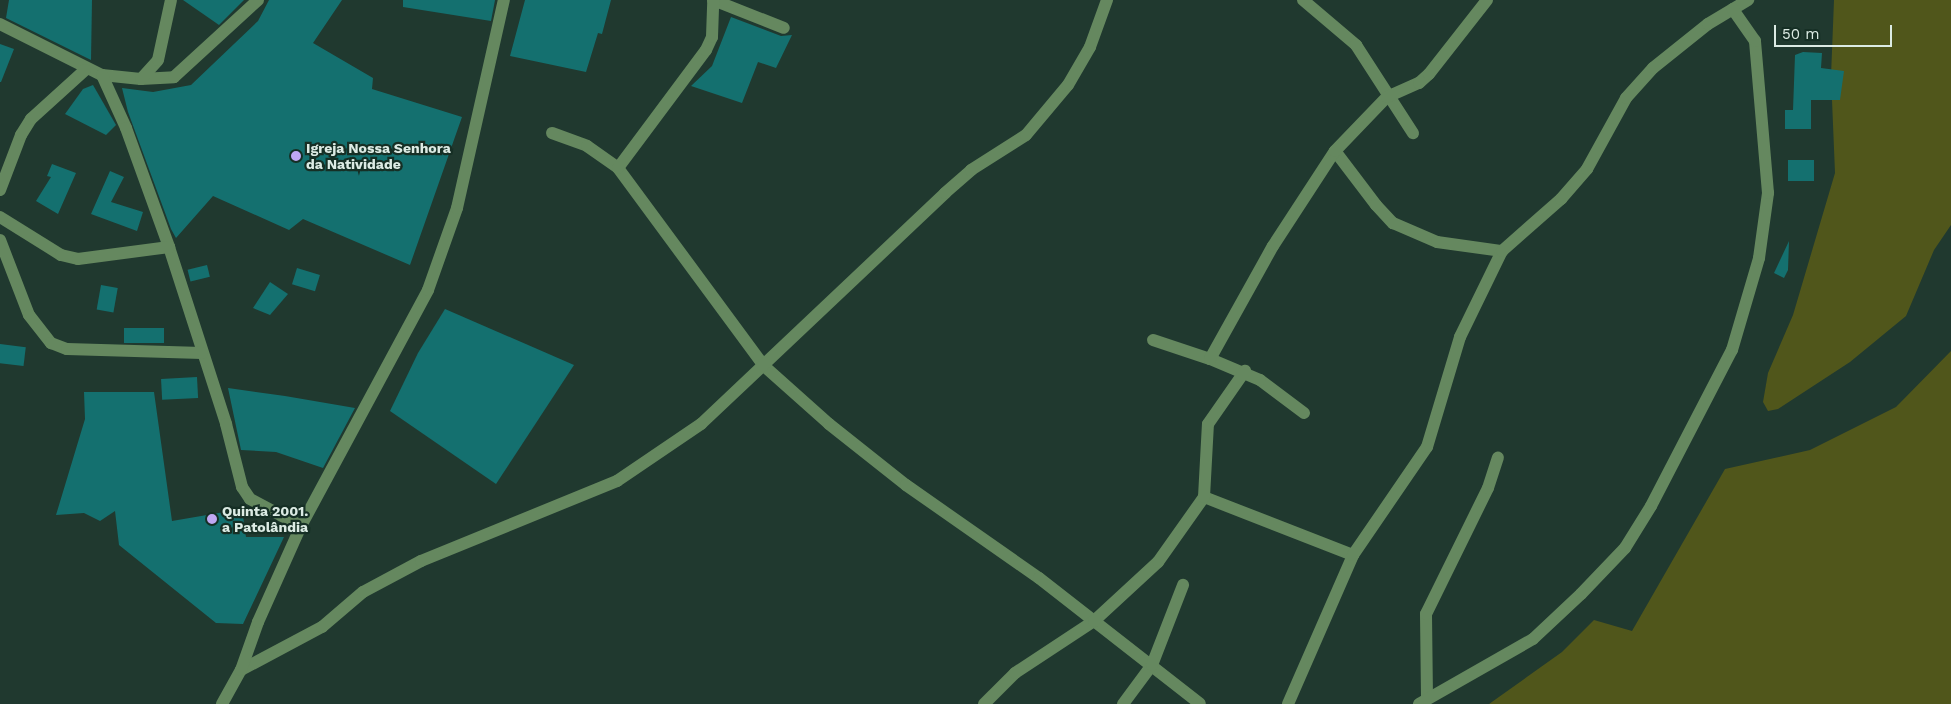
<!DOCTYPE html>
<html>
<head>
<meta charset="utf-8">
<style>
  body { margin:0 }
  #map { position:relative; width:1951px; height:704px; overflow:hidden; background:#20392f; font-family:"Work Sans",sans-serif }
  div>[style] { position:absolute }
  .green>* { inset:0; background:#50561b }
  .building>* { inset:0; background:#14706f; transform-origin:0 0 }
  .minor>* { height:12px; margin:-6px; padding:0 6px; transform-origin:6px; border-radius:6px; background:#65885f }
  .dots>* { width:14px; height:14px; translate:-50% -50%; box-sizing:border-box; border:2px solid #162f25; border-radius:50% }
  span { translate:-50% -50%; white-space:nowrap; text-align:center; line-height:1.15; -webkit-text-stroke:4.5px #162f25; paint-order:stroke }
  .poi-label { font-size:14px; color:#dcebe4; font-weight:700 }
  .left { translate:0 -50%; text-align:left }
  .scale { position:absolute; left:1774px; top:25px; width:118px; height:22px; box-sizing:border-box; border:2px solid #dcebe4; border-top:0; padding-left:6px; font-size:15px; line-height:18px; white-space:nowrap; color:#dcebe4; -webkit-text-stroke:4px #162f25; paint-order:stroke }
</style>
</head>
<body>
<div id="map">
  <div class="green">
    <div style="clip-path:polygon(1834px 0,1951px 0,1951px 225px,1934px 250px,1906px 316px,1850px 362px,1778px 409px,1768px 411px,1763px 402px,1768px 373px,1793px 315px,1835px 173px,1831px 76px)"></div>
    <div style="clip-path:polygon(1951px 351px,1951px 704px,1489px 704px,1562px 652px,1594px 620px,1632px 631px,1725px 469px,1810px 450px,1896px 407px)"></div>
  </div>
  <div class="building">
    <div style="clip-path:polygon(9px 0,92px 0,91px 60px,6px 18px)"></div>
    <div style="clip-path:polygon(183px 0,244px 0,219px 25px)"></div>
    <div style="clip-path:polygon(269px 0,342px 0,313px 43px,373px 78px,372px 89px,462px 117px,410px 265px,303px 219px,289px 230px,213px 196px,176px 238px,171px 229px,128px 112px,122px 88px,153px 92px,191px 85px,258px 21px)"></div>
    <div style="clip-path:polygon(403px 0,495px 0,491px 21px,403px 7px)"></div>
    <div style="clip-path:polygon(525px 0,611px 0,602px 34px,598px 33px,586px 72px,510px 56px)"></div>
    <div style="clip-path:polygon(731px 17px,781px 36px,792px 35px,776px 68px,758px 62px,742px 103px,691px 86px,712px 66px)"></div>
    <div style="clip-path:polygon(0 44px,14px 49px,1px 82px,0 82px)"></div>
    <div style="clip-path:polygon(1803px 52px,1822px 53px,1821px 68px,1844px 71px,1840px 100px,1811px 100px,1811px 129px,1785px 129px,1785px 110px,1793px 110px,1795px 55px)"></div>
    <div style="clip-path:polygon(93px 85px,116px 125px,106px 135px,65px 114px,83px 89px)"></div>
    <div style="left:1788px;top:160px;width:26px;height:21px"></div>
    <div style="clip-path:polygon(52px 164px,76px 173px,58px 214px,36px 201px,51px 177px,47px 176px)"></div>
    <div style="clip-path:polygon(110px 171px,124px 177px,111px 202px,143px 212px,137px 231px,91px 214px)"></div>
    <div style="clip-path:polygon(1789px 241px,1788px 270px,1784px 278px,1774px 273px)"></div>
    <div style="left:207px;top:265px;width:12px;height:20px;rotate:76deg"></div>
    <div style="left:297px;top:268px;width:24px;height:17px;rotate:17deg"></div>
    <div style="clip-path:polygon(270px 282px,288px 294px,270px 315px,253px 308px)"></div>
    <div style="left:101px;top:285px;width:17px;height:25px;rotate:10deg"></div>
    <div style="clip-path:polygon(445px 309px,574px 365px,496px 484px,390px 411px,418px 353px)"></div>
    <div style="left:124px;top:328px;width:40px;height:15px"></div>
    <div style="left:0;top:344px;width:26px;height:19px;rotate:7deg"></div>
    <div style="left:197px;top:377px;width:21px;height:36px;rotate:87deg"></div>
    <div style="clip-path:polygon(228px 388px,285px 396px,355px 408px,323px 468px,276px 452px,241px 450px)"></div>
    <div style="clip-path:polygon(84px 392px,154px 392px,172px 521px,242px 509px,246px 537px,284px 537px,243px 624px,216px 623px,119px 545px,115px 511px,100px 521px,84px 513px,56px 515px,85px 419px)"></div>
  </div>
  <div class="minor">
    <div style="left:713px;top:0;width:76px;rotate:21.5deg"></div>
    <div style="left:1303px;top:0;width:70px;rotate:40.3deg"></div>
    <div style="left:1356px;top:45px;width:105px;rotate:57.1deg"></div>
    <div style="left:0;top:24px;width:114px;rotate:26.6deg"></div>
    <div style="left:102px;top:75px;width:39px;rotate:6deg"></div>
    <div style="left:141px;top:79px;width:33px;rotate:-3deg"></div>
    <div style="left:174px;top:77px;width:114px;rotate:-42.5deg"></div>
    <div style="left:102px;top:75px;width:58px;rotate:65.6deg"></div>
    <div style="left:126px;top:128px;width:127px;rotate:70.1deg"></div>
    <div style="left:169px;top:247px;width:186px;rotate:72.1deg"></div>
    <div style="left:226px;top:424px;width:65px;rotate:75.7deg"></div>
    <div style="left:242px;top:487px;width:14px;rotate:56deg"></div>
    <div style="left:250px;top:499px;width:58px;rotate:27.9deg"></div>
    <div style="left:141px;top:79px;width:25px;rotate:-48deg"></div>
    <div style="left:158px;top:60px;width:61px;rotate:-77.8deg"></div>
    <div style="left:552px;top:133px;width:37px;rotate:20deg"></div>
    <div style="left:587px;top:146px;width:38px;rotate:35deg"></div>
    <div style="left:618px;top:168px;width:246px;rotate:53.6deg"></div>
    <div style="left:764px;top:366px;width:87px;rotate:41.7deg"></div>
    <div style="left:829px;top:424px;width:98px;rotate:38.4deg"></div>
    <div style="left:906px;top:485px;width:162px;rotate:35deg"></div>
    <div style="left:1039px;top:578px;width:204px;rotate:38deg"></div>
    <div style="left:1335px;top:151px;width:68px;rotate:52.8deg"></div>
    <div style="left:1376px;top:205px;width:25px;rotate:47deg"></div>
    <div style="left:1393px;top:223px;width:48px;rotate:23.4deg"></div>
    <div style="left:1437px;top:242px;width:66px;rotate:7.9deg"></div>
    <div style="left:618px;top:168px;width:147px;rotate:-53.3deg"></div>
    <div style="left:706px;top:50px;width:14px;rotate:-65deg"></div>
    <div style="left:712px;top:37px;width:37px;rotate:-88deg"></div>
    <div style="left:0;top:190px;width:59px;rotate:-69.1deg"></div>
    <div style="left:21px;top:135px;width:19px;rotate:-58deg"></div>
    <div style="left:31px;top:119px;width:73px;rotate:-42.2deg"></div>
    <div style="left:0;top:217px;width:72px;rotate:31.9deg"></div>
    <div style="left:61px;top:255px;width:17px;rotate:13deg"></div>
    <div style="left:78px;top:259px;width:92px;rotate:-7.5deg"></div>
    <div style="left:0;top:240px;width:80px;rotate:68.9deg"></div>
    <div style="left:29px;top:315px;width:36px;rotate:52deg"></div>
    <div style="left:51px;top:343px;width:17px;rotate:21deg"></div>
    <div style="left:67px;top:349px;width:135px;rotate:1.7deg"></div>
    <div style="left:1153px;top:340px;width:60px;rotate:18.4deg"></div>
    <div style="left:1304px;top:413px;width:55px;rotate:-143.1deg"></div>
    <div style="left:1260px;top:380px;width:54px;rotate:-157.2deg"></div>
    <div style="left:1210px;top:359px;width:129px;rotate:-60.9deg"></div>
    <div style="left:1273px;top:246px;width:113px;rotate:-56.9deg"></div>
    <div style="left:1335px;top:151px;width:75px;rotate:-46.1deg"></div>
    <div style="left:1387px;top:97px;width:35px;rotate:-24deg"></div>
    <div style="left:1419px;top:83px;width:13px;rotate:-42deg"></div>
    <div style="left:1429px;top:74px;width:94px;rotate:-51.9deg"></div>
    <div style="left:1204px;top:497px;width:160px;rotate:21.3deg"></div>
    <div style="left:241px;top:670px;width:92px;rotate:-28deg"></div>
    <div style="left:322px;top:627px;width:54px;rotate:-40.5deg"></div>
    <div style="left:363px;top:592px;width:66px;rotate:-28.1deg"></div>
    <div style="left:421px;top:561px;width:212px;rotate:-22.2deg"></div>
    <div style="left:617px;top:481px;width:102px;rotate:-34.2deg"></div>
    <div style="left:701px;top:424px;width:336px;rotate:-43.4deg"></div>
    <div style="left:945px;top:193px;width:35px;rotate:-41deg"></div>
    <div style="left:971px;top:170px;width:65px;rotate:-32.5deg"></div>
    <div style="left:1026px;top:135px;width:65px;rotate:-50deg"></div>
    <div style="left:1068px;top:85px;width:44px;rotate:-59.9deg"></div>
    <div style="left:1090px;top:47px;width:50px;rotate:-70.1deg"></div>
    <div style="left:1427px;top:697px;width:83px;rotate:-90.7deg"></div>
    <div style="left:1426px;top:614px;width:140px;rotate:-63.8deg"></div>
    <div style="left:1488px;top:488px;width:32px;rotate:-72deg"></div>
    <div style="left:222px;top:704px;width:39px;rotate:-61deg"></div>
    <div style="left:241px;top:670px;width:51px;rotate:-70.5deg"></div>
    <div style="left:258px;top:622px;width:105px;rotate:-65.9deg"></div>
    <div style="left:301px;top:526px;width:268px;rotate:-61.7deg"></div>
    <div style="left:428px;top:290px;width:87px;rotate:-70.5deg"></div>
    <div style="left:457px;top:208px;width:213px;rotate:-77.3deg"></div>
    <div style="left:984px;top:704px;width:44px;rotate:-45deg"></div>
    <div style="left:1015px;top:673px;width:95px;rotate:-33.4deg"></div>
    <div style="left:1094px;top:621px;width:87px;rotate:-42.7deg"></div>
    <div style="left:1158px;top:562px;width:80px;rotate:-54.7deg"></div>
    <div style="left:1204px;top:497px;width:73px;rotate:-86.9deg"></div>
    <div style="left:1208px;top:424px;width:65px;rotate:-55.1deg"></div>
    <div style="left:1123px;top:704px;width:49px;rotate:-53.4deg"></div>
    <div style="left:1152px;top:665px;width:86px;rotate:-68.8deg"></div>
    <div style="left:1288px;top:704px;width:163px;rotate:-66.4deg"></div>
    <div style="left:1353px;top:555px;width:131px;rotate:-55.6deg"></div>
    <div style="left:1427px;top:447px;width:115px;rotate:-73.3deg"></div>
    <div style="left:1460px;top:337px;width:96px;rotate:-64deg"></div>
    <div style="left:1502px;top:251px;width:79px;rotate:-41.4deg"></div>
    <div style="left:1561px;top:199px;width:40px;rotate:-49deg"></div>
    <div style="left:1587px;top:169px;width:81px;rotate:-61.2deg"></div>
    <div style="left:1626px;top:98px;width:40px;rotate:-48deg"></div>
    <div style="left:1653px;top:68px;width:70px;rotate:-38.7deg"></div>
    <div style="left:1708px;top:24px;width:47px;rotate:-31deg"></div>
    <div style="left:1419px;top:704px;width:131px;rotate:-29.7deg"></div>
    <div style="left:1533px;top:639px;width:66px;rotate:-43.2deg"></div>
    <div style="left:1581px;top:594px;width:64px;rotate:-46.3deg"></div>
    <div style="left:1625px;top:548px;width:49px;rotate:-58.2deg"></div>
    <div style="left:1651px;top:506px;width:176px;rotate:-62.6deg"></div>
    <div style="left:1732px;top:350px;width:96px;rotate:-73.6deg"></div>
    <div style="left:1759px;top:258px;width:66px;rotate:-82.1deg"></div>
    <div style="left:1768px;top:193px;width:153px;rotate:-94.9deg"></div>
    <div style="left:1755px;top:41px;width:39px;rotate:-125deg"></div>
  </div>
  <div class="dots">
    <div style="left:296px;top:156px;background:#c0a8f3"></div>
    <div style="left:212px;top:519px;background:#c0a8f3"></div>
  </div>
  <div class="poi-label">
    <span class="left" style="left:306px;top:156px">Igreja Nossa Senhora<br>da Natividade</span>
    <span class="left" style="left:222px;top:519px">Quinta 2001.<br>a Patolândia</span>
  </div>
  <div class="scale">50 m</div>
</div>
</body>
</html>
